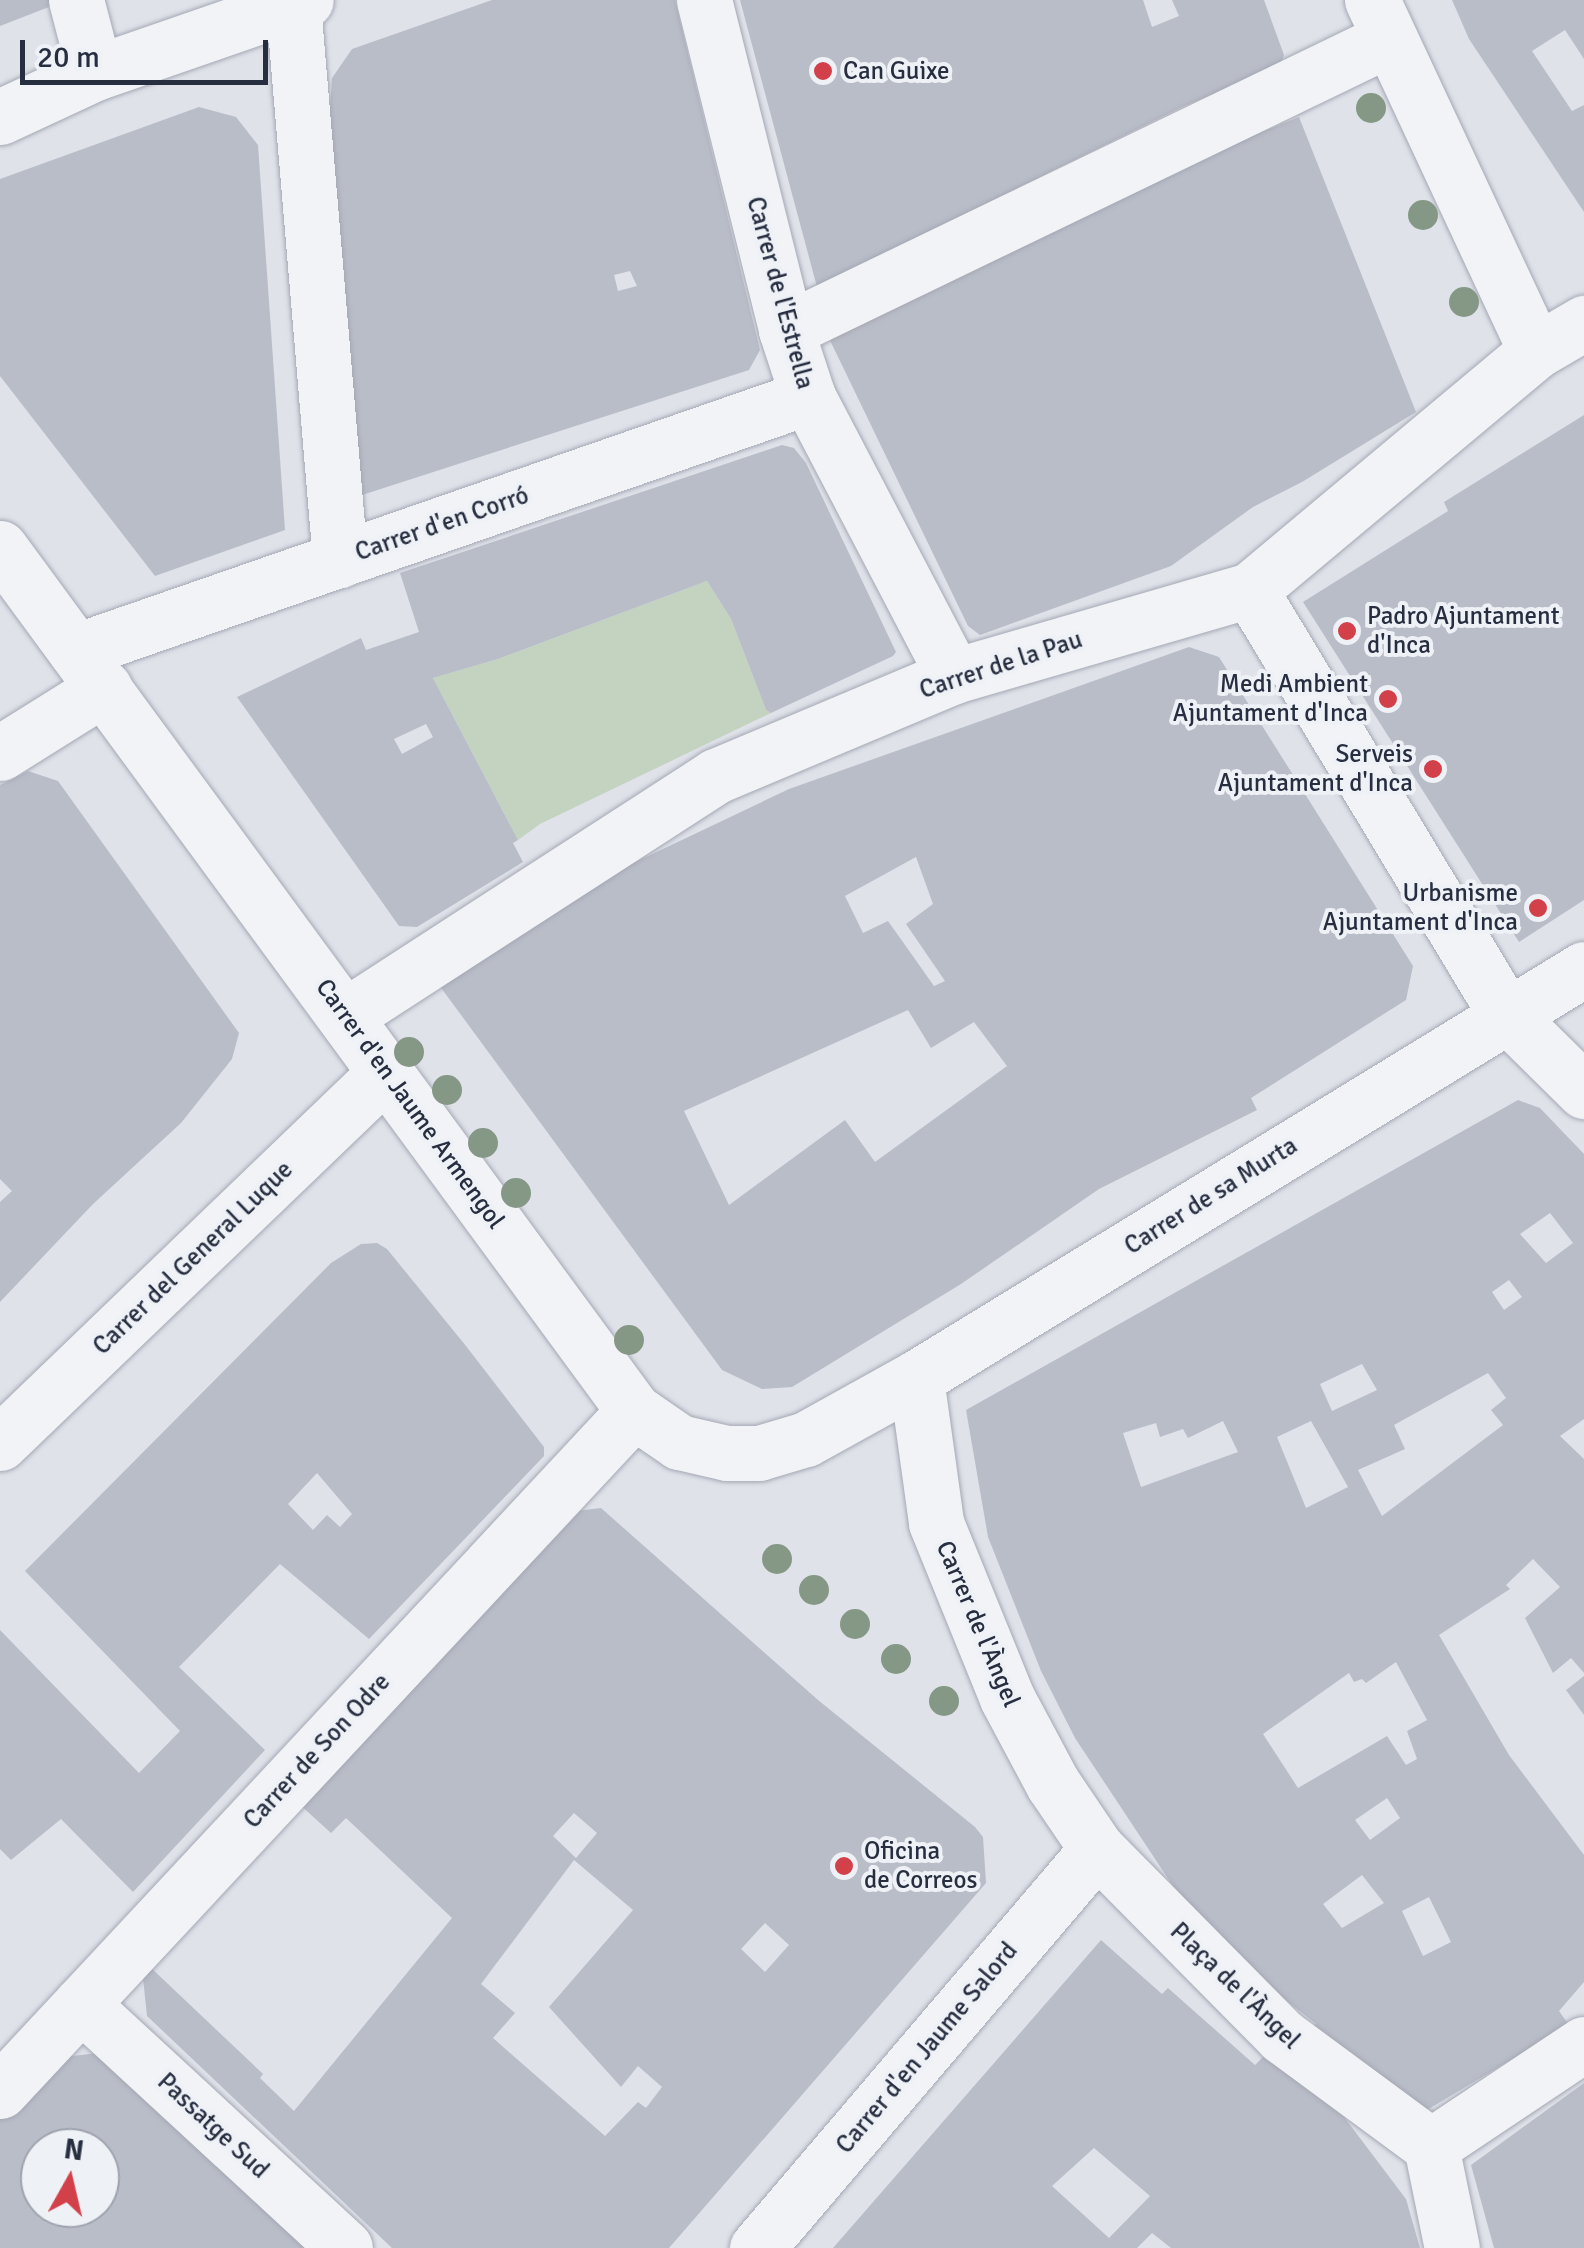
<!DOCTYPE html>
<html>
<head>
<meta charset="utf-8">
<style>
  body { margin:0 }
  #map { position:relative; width:1584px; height:2248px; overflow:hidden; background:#dfe2e9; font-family:Signika,sans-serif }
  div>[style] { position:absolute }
  .green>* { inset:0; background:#c3d3c0 }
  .building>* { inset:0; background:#b9bdc8 }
  .roads { filter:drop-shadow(0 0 2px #a4a8b3) drop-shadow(0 0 2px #a4a8b3) }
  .street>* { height:55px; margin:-27.5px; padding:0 27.5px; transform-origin:27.5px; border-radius:27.5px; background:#f2f3f7 }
  .trees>* { width:30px; height:30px; margin:-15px; border-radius:50%; background:#849885 }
  .dots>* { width:28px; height:28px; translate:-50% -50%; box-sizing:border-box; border:5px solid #eef1f6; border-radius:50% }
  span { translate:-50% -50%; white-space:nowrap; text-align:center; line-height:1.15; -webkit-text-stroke:8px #eef1f6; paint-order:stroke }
  .poi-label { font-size:25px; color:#272e40 }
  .left { translate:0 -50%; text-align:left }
  .right { translate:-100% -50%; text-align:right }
  .street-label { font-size:25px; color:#272e40 }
  .north { position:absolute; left:20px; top:2128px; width:100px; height:100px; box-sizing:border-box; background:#eef1f6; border:2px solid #9ea3ad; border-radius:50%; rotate:8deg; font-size:28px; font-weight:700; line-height:40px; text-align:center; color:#272e40 }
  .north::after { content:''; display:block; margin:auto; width:35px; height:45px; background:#d2404a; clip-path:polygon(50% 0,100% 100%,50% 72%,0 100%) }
  .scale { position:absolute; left:20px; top:40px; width:248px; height:45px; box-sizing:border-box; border:5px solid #272e40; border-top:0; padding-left:12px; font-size:30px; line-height:35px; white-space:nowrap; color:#272e40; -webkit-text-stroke:8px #eef1f6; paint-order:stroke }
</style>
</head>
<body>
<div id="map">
  <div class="green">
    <div style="clip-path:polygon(707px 581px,731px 619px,766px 710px,771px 713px,540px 824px,518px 840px,433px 678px,498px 659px)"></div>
  </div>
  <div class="building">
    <div style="clip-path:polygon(0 0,67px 0,0 26px)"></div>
    <div style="clip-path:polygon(evenodd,492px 0,675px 0,760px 350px,749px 370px,359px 496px,330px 109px,332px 78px,352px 49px,492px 0,630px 271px,637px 286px,618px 291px,614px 275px,630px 271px)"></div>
    <div style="clip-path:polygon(740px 0,1143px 0,1152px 27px,1179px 16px,1172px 0,1264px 0,1284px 55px,1280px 66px,1182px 107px,817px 287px)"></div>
    <div style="clip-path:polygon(1452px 0,1584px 0,1584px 59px,1565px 30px,1532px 51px,1572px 111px,1584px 105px,1584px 212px,1469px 39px)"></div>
    <div style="clip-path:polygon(199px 107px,236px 117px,258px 145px,285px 530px,155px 576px,0 376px,0 179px)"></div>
    <div style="clip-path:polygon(1299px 117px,1416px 412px,1302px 482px,1253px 507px,1171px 566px,980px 635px,968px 626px,825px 330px,1147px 178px)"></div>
    <div style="clip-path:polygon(1584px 415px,1584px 900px,1519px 942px,1303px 602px,1448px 511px,1444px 502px)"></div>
    <div style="clip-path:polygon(evenodd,782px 445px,794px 448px,806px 463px,896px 652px,893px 656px,771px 713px,766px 710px,731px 619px,707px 581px,498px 659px,433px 678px,518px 840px,513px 843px,523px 862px,417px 927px,399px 926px,237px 697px,361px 638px,366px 650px,419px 632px,400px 573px,782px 445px,426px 724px,433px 737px,402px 754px,394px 739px,426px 724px)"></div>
    <div style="clip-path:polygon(evenodd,1189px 647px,1219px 657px,1413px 966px,1406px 1000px,1251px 1098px,1257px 1110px,1099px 1189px,961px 1284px,792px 1387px,762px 1389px,722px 1370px,439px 985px,625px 867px,789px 789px,1189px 647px,916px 857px,933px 904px,906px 924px,945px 981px,934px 986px,888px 921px,863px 933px,845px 896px,916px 857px,1189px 647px,908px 1010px,931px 1048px,974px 1022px,1007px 1066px,875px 1162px,845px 1120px,729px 1205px,684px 1111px,908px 1010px)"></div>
    <div style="clip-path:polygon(28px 771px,58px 781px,239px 1033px,232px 1059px,181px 1123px,93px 1204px,0 1302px,0 1202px,12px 1191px,0 1179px,0 785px)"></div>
    <div style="clip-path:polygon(evenodd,1518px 1100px,1540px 1108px,1584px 1154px,1584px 1419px,1560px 1436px,1584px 1459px,1584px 1673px,1571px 1658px,1553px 1673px,1525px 1618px,1560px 1587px,1533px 1559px,1506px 1585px,1510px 1589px,1439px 1635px,1509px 1755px,1584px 1855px,1584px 1982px,1559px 2011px,1569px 2025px,1427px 2110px,1296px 2040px,1316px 2024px,1244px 1967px,1171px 1883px,1075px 1738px,1041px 1671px,988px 1537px,966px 1410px,1518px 1100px,1550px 1213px,1573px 1243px,1546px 1263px,1520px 1234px,1550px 1213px,1518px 1100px,1509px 1280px,1522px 1297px,1504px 1310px,1492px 1292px,1509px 1280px,1518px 1100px,1362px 1364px,1377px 1390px,1332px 1411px,1320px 1384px,1362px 1364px,1518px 1100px,1488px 1373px,1506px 1398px,1491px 1410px,1503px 1425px,1382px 1516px,1358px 1470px,1405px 1449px,1394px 1425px,1488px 1373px,1518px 1100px,1223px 1421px,1238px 1452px,1141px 1487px,1123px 1433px,1156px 1423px,1160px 1437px,1183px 1429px,1188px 1438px,1223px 1421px,1518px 1100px,1311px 1421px,1348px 1487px,1306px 1508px,1277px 1437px,1311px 1421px,1518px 1100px,1396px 1662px,1427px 1720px,1407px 1731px,1417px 1759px,1406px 1765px,1387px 1736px,1298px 1788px,1263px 1734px,1349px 1673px,1354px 1682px,1362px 1679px,1366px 1683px,1396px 1662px,1518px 1100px,1387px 1798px,1400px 1818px,1370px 1840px,1355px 1820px,1387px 1798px,1518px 1100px,1362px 1875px,1384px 1903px,1342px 1928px,1323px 1904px,1362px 1875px,1518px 1100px,1429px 1897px,1451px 1942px,1423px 1956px,1402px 1911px,1429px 1897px)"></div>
    <div style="clip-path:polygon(evenodd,377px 1243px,387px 1249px,466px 1346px,544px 1447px,544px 1456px,369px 1639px,280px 1564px,179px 1667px,265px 1750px,133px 1892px,61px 1819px,11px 1860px,0 1849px,0 1630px,139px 1773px,180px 1731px,25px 1571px,331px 1263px,361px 1244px,377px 1243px,317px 1473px,352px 1514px,340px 1527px,327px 1515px,313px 1530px,288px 1504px,317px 1473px)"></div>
    <div style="clip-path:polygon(evenodd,601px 1508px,818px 1700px,975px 1827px,983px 1837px,986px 1883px,669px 2248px,392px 2248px,147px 2016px,142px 1969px,148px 1965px,263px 2074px,260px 2078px,294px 2111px,452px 1918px,346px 1818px,331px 1833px,298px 1803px,576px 1511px,601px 1508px,574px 1813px,597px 1833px,576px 1858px,553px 1836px,574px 1813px,601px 1508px,574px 1860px,633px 1910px,549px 2007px,621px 2087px,638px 2066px,662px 2087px,646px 2108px,638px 2102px,605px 2136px,493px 2038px,515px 2013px,481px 1984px,574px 1860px,601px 1508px,765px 1923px,789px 1945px,765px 1972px,741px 1949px,765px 1923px)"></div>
    <div style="clip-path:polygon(1584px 1676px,1584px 1715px,1566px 1690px)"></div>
    <div style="clip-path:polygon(evenodd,1101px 1940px,1162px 1994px,1168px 1988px,1255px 2065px,1264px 2056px,1344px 2117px,1406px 2199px,1420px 2248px,1171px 2248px,1152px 2233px,1137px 2248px,833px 2248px,1101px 1940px,1094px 2148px,1150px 2196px,1109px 2238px,1052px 2186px,1094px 2148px)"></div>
    <div style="clip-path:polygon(evenodd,106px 2052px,313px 2248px,0 2248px,0 2119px,56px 2058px,106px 2052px,40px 2148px,100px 2148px,100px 2208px,40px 2208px,40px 2148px)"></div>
    <div style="clip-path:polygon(1584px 2083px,1584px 2248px,1494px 2248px,1471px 2165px)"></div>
  </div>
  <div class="roads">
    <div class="street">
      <div style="left:76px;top:0;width:75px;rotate:75.4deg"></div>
      <div style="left:704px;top:0;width:340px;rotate:76deg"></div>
      <div style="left:786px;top:330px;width:71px;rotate:71.8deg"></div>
      <div style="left:808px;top:397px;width:315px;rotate:62.4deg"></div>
      <div style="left:1372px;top:0;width:387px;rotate:65deg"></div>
      <div style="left:293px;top:5px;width:557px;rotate:85.16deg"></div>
      <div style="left:0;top:117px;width:105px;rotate:-24.9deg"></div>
      <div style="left:95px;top:73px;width:223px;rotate:-19.1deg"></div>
      <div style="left:786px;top:330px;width:670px;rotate:-25.76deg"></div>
      <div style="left:0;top:548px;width:1071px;rotate:53.7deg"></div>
      <div style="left:634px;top:1411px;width:55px;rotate:34.6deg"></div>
      <div style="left:679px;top:1442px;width:49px;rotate:12.9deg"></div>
      <div style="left:727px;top:1453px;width:32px"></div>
      <div style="left:759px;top:1453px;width:49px;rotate:-16.6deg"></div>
      <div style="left:806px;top:1439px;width:126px;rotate:-29deg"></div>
      <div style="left:916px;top:1378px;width:783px;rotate:-31.48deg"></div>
      <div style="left:1250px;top:590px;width:495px;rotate:58.9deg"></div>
      <div style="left:1506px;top:1014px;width:110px;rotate:44.6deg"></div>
      <div style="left:76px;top:651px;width:775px;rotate:-19.14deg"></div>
      <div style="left:0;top:753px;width:123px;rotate:-32deg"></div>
      <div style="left:345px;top:1016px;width:442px;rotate:-32.9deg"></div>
      <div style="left:716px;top:776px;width:258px;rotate:-22.8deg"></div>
      <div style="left:954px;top:676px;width:308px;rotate:-16.2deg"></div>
      <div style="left:1250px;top:590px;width:373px;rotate:-39.9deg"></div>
      <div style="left:1536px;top:351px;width:56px;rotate:-30.3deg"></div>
      <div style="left:916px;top:1378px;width:146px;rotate:82.1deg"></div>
      <div style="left:936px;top:1523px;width:189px;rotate:67.9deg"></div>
      <div style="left:1007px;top:1698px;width:98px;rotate:61.9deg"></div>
      <div style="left:1053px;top:1784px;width:78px;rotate:55.9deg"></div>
      <div style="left:1097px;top:1849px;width:263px;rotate:45.3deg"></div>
      <div style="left:1282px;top:2036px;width:185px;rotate:36.4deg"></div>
      <div style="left:0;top:1443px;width:535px;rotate:-43.86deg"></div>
      <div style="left:81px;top:2004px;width:359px;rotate:42.7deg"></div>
      <div style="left:0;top:2091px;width:930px;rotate:-47deg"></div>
      <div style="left:1431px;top:2146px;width:184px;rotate:-33.7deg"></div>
      <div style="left:1431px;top:2146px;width:104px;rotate:78.4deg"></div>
      <div style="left:757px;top:2248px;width:524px;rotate:-49.56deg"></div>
    </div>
  </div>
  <div class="trees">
    <div style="left:1371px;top:108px"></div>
    <div style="left:1423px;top:215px"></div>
    <div style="left:1464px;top:302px"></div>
    <div style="left:409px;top:1052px"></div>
    <div style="left:447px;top:1090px"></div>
    <div style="left:483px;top:1143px"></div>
    <div style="left:516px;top:1193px"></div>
    <div style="left:629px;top:1340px"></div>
    <div style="left:777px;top:1559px"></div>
    <div style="left:814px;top:1590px"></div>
    <div style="left:855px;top:1624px"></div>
    <div style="left:896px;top:1659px"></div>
    <div style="left:944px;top:1701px"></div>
  </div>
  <div class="dots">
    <div style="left:823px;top:71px;background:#d2404a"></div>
    <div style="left:1347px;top:631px;background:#d2404a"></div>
    <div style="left:1388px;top:699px;background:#d2404a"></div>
    <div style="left:1433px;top:769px;background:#d2404a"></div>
    <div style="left:1538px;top:908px;background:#d2404a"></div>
    <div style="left:844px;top:1866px;background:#d2404a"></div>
  </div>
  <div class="poi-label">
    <span class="left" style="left:843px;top:71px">Can Guixe</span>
    <span class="left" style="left:1367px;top:631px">Padro Ajuntament<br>d'Inca</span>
    <span class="right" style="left:1368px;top:699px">Medi Ambient<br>Ajuntament d'Inca</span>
    <span class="right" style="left:1413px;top:769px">Serveis<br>Ajuntament d'Inca</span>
    <span class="right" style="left:1518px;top:908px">Urbanisme<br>Ajuntament d'Inca</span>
    <span class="left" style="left:864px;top:1866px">Oficina<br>de Correos</span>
  </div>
  <div class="street-label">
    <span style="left:780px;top:293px;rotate:75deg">Carrer de l'Estrella</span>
    <span style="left:442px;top:524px;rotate:-19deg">Carrer d'en Corró</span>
    <span style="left:1001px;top:665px;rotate:-18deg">Carrer de la Pau</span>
    <span style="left:410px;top:1104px;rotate:54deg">Carrer d'en Jaume Armengol</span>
    <span style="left:1211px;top:1196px;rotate:-32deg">Carrer de sa Murta</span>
    <span style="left:193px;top:1258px;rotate:-44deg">Carrer del General Luque</span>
    <span style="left:978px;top:1624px;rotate:67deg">Carrer de l'Àngel</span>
    <span style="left:317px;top:1751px;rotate:-47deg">Carrer de Son Odre</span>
    <span style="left:1235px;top:1986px;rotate:44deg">Plaça de l'Àngel</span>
    <span style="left:927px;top:2048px;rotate:-50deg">Carrer d'en Jaume Salord</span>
    <span style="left:213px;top:2126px;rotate:43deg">Passatge Sud</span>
  </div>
  <div class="north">N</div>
  <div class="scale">20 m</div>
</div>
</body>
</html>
